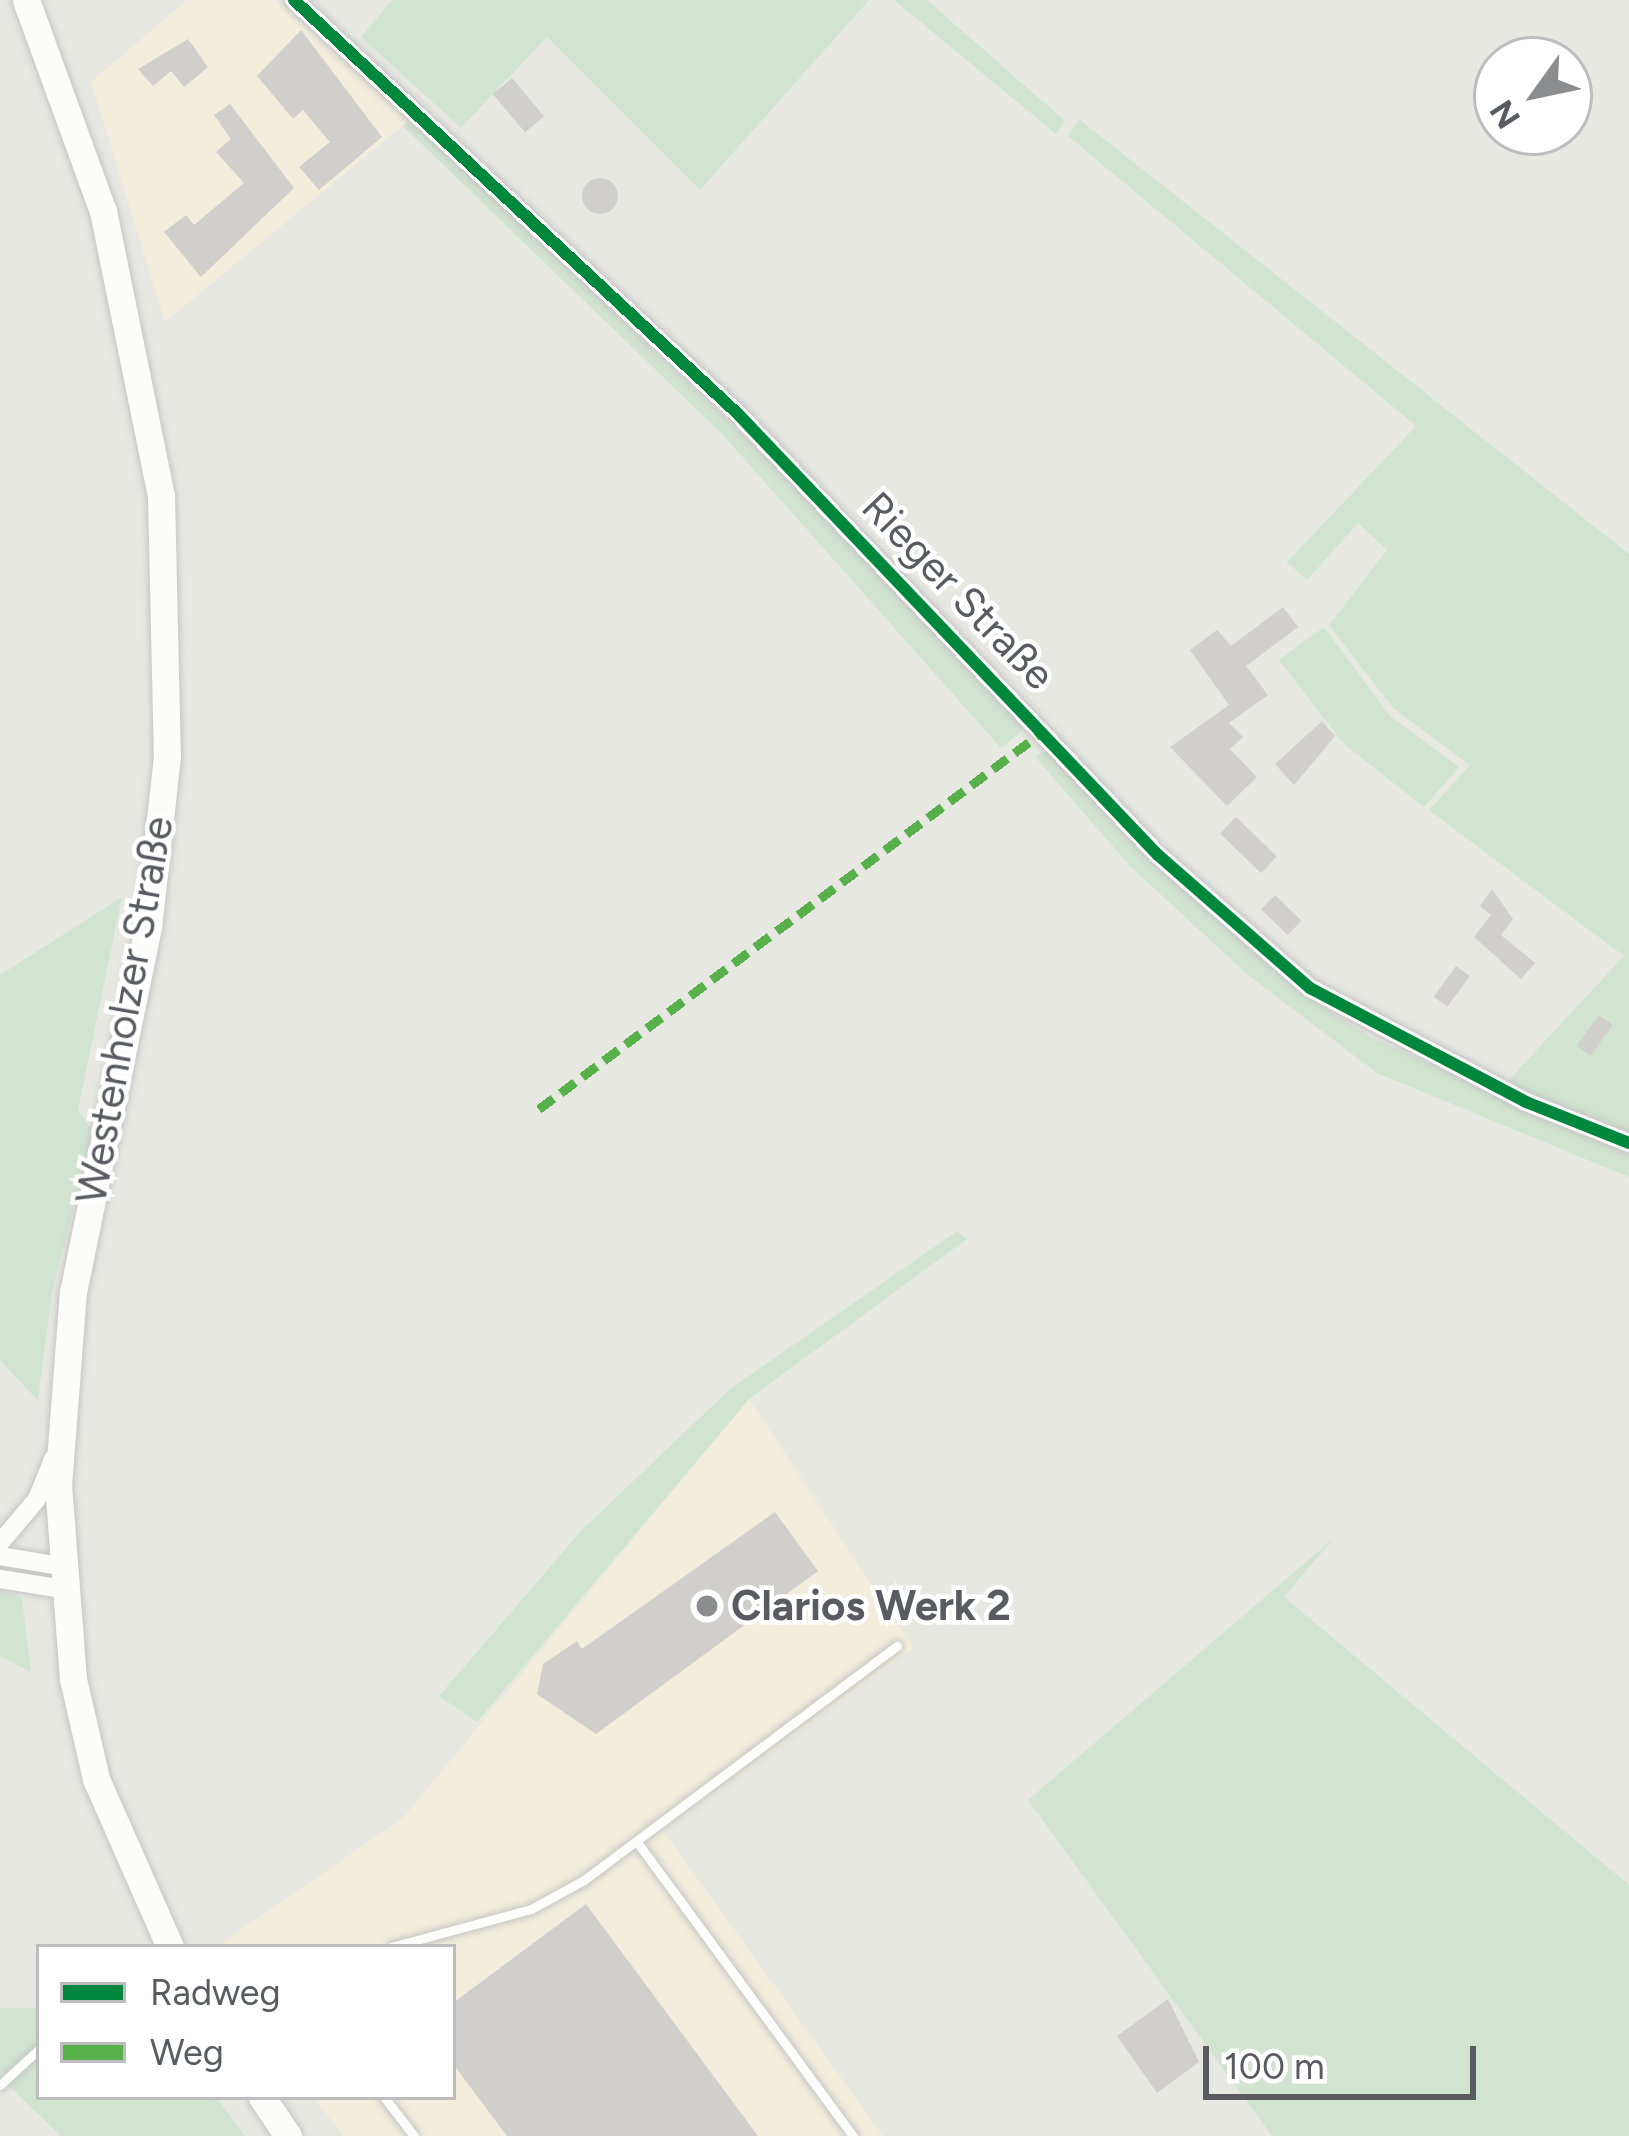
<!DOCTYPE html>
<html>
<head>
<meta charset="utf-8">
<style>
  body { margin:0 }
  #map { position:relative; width:1629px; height:2136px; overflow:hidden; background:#e8e8e3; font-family:Figtree,sans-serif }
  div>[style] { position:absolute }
  .commercial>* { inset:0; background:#f2eedb }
  .green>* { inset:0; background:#d1e4d0 }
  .building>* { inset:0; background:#d0cfcc; transform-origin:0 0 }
  .round { border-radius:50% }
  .roads { filter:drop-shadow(0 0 3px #c5c5c5) drop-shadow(0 0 3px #c5c5c5) }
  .lane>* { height:9px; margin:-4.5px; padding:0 4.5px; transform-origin:4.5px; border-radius:4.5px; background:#fcfcfb }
  .street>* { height:18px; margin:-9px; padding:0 9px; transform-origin:9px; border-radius:9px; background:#fcfcfb }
  .secondary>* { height:27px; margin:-13.5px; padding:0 13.5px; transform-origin:13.5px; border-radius:13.5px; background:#fcfcfb }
  .quiet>* { height:9px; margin-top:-4.5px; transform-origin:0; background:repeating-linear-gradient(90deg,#58b04a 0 18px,transparent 0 27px) }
  .cycleway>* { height:12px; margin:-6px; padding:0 6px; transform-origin:6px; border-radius:6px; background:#00873e }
  .dots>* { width:33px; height:33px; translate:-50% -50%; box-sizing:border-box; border:6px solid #fff; border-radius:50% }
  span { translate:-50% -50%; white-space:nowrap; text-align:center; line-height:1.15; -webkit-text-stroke:9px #fff; paint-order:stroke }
  .street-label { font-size:42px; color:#595b60 }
  .poi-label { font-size:42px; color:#595b60; font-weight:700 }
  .left { translate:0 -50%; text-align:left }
  .legend { position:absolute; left:36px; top:1944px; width:420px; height:156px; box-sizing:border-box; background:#fff; border:3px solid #bdbdbf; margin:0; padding:15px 21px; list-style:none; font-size:36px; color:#595b60 }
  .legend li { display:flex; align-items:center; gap:24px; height:60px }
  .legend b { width:60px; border:3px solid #bdbdbf }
  .north { position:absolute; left:1473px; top:36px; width:120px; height:120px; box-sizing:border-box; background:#fff; border:3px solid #bdbdbf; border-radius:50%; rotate:237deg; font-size:33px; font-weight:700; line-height:48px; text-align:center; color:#595b60 }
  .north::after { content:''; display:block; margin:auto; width:42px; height:54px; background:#8b8c8e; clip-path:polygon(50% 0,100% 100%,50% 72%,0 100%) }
  .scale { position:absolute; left:1203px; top:2046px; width:273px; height:54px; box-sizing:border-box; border:6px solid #595b60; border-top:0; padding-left:15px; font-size:36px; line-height:42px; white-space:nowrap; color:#595b60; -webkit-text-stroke:9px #fff; paint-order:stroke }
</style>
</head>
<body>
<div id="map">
  <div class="commercial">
    <div style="clip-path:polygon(187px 0,276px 0,412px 118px,165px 322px,91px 82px)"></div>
    <div style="clip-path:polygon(749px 1399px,914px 1648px,664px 1832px,883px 2136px,344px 2136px,313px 2097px,453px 2097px,453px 1947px,216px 1947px,403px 1818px)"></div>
  </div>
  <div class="green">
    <div style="clip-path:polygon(392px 0,869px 0,700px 190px,547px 37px,461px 128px,361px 37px)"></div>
    <div style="clip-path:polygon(894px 0,927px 0,1065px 121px,1056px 134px)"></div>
    <div style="clip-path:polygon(412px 118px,890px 577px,1024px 729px,1001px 748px,723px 435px,403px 126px)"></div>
    <div style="clip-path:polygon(1079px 119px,1629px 554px,1629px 1135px,1505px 1084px,1624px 956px,1429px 810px,1470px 765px,1394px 709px,1329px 625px,1387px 550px,1358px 523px,1307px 580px,1287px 562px,1416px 426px,1068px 136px)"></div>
    <div style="clip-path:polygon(1324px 627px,1390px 716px,1459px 767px,1424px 807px,1344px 744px,1279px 660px)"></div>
    <div style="clip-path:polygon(1047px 749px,1142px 854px,1304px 995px,1372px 1038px,1629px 1152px,1629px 1177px,1377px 1073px,1249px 976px,1130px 866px,1035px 757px)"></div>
    <div style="clip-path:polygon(122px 897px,78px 1110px,93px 1131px,52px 1292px,38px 1401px,0 1360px,0 975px)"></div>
    <div style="clip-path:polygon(957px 1231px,967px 1239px,749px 1399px,477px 1722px,439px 1696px,581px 1531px,730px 1389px)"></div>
    <div style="clip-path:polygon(1334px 1538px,1284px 1597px,1629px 1885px,1629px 2136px,1272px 2136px,1028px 1800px)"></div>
    <div style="clip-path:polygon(0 1590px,22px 1598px,31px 1672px,0 1656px)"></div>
    <div style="clip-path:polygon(0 2008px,39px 2008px,39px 2097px,216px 2097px,245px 2136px,61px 2136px,8px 2085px,0 2091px)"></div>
  </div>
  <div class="building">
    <div style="clip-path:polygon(301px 30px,382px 137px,319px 190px,299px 167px,330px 142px,303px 110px,293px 119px,257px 76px)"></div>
    <div style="clip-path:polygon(188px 39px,208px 67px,184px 87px,171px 71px,153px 86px,138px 69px)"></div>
    <div style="left:512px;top:78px;width:50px;height:25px;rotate:50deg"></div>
    <div style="clip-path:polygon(230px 104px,294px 188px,201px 277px,164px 232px,186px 215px,194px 225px,244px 183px,216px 152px,231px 139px,214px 115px)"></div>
    <div class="round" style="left:582px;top:178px;width:36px;height:36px"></div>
    <div style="clip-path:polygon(1283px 607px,1298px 627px,1246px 666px,1268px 695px,1229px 723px,1243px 737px,1230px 749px,1257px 777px,1227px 806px,1170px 747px,1229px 705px,1190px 650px,1217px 630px,1231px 646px)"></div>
    <div style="clip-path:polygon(1322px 721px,1335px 736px,1294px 785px,1275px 764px)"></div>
    <div style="left:1236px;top:817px;width:57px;height:23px;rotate:44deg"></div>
    <div style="clip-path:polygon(1492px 889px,1513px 919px,1501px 935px,1535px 963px,1521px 979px,1474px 937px,1491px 915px,1480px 906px)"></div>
    <div style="left:1275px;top:895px;width:37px;height:20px;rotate:44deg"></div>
    <div style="left:1456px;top:966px;width:17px;height:38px;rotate:36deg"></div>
    <div style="left:1599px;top:1015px;width:17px;height:38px;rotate:36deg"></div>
    <div style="clip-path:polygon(775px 1512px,818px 1571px,596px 1734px,537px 1694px,543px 1664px,577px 1641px,582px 1649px)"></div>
    <div style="clip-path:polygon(586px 1904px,758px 2136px,507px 2136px,453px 2064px,453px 2003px)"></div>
    <div style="clip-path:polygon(1168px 1999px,1199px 2062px,1157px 2093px,1117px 2036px)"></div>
  </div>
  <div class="roads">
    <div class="lane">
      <div style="left:637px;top:1842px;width:365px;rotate:53.7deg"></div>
      <div style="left:391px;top:1947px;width:145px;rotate:-15.2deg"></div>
      <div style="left:531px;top:1909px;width:60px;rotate:-28.7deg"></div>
      <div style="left:584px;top:1880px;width:391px;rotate:-36.8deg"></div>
      <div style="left:0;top:2085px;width:53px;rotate:-42.7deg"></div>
      <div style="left:384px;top:2097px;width:49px;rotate:52.4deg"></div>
    </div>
    <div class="street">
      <div style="left:294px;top:0;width:607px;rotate:43deg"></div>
      <div style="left:738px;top:414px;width:609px;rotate:46.4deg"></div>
      <div style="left:1158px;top:855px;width:202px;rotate:41.2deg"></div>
      <div style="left:1310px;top:988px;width:244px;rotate:27.8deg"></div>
      <div style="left:1526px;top:1102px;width:111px;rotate:21.7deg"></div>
      <div style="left:0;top:1543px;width:57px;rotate:-49.9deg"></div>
      <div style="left:37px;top:1499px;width:43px;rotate:-68.2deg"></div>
      <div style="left:0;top:1556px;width:61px;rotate:9.5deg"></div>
      <div style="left:0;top:1579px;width:64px;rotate:9deg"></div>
    </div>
    <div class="secondary">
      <div style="left:26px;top:0;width:225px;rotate:70deg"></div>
      <div style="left:103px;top:211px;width:291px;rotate:78.5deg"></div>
      <div style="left:161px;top:496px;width:260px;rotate:88.7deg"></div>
      <div style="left:167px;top:756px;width:172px;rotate:96.3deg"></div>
      <div style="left:148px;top:927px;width:372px;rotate:101.6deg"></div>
      <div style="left:73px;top:1291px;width:194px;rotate:94.4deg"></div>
      <div style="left:58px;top:1484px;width:196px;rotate:85.6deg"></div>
      <div style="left:73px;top:1679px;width:103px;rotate:77deg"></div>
      <div style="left:96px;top:1779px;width:184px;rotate:66.2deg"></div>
      <div style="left:262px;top:2097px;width:47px;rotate:56.3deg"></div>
    </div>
  </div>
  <div class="quiet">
    <div style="left:539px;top:1109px;width:632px;rotate:-36.83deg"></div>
  </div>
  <div class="cycleway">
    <div style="left:294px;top:0;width:607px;rotate:43deg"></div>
    <div style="left:738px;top:414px;width:609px;rotate:46.4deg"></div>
    <div style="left:1158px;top:855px;width:202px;rotate:41.2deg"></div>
    <div style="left:1310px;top:988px;width:244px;rotate:27.8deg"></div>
    <div style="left:1526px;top:1102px;width:111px;rotate:21.7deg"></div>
  </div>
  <div class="dots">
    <div style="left:707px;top:1606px;background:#8b8c8e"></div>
  </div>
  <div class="street-label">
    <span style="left:958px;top:591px;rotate:46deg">Rieger Straße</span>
    <span style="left:125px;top:1010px;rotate:-80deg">Westenholzer Straße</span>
  </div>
  <div class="poi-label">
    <span class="left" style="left:731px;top:1606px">Clarios Werk 2</span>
  </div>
  <ul class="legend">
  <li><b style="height:15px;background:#00873e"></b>Radweg</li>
  <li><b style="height:15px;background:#58b04a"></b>Weg</li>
  </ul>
  <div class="north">N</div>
  <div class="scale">100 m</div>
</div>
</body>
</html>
